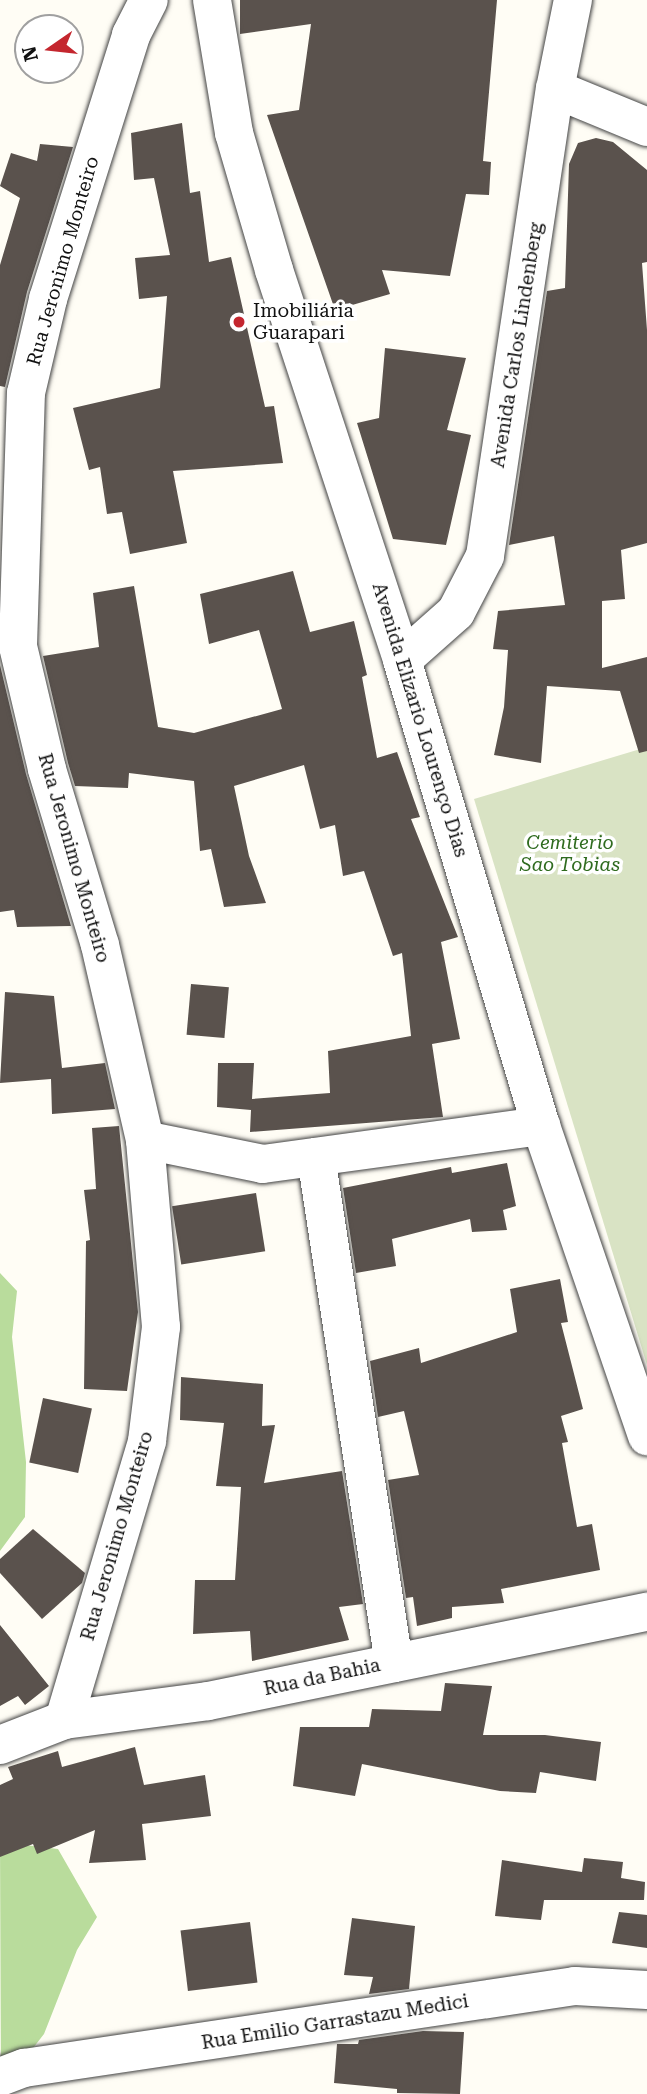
<!DOCTYPE html>
<html>
<head>
<meta charset="utf-8">
<style>
  body { margin:0 }
  #map { position:relative; width:647px; height:2094px; overflow:hidden; background:#fffdf5; font-family:"Roboto Serif",serif }
  div>[style] { position:absolute }
  .forest>* { inset:0; background:#b9dc9c }
  .cemetery>* { inset:0; background:#d9e3c4 }
  .building>* { inset:0; background:#5a524d; transform-origin:0 0 }
  .roads { filter:drop-shadow(0 0 2px #444) drop-shadow(0 0 2px #444) }
  .minor>* { height:38px; margin:-19px; padding:0 19px; transform-origin:19px; border-radius:19px; background:#fff }
  .tertiary>* { height:38px; margin:-19px; padding:0 19px; transform-origin:19px; border-radius:19px; background:#fff }
  .dots>* { width:19px; height:19px; translate:-50% -50%; box-sizing:border-box; border:4px solid #fff; border-radius:50% }
  span { translate:-50% -50%; white-space:nowrap; text-align:center; line-height:1.15; -webkit-text-stroke:7px #fff; paint-order:stroke }
  .street-label { font-size:19px; color:#111 }
  .poi-label { font-size:19px; color:#111 }
  .left { translate:0 -50%; text-align:left }
  .park-label { font-size:19px; color:#2f6b1f; font-style:italic }
  .north { position:absolute; left:14px; top:14px; width:70px; height:70px; box-sizing:border-box; background:#fff; border:2px solid #a0a0a0; border-radius:50%; rotate:256deg; font-size:19px; font-weight:700; line-height:28px; text-align:center; color:#111 }
  .north::after { content:''; display:block; margin:auto; width:24px; height:32px; background:#c4262e; clip-path:polygon(50% 0,100% 100%,50% 72%,0 100%) }
</style>
</head>
<body>
<div id="map">
  <div class="forest">
    <div style="clip-path:polygon(0 1273px,17px 1291px,12px 1337px,26px 1462px,25px 1517px,0 1551px)"></div>
    <div style="clip-path:polygon(0 1842px,58px 1849px,97px 1917px,77px 1950px,44px 2034px,1px 2089px)"></div>
  </div>
  <div class="cemetery">
    <div style="clip-path:polygon(647px 747px,647px 1365px,474px 799px)"></div>
  </div>
  <div class="building">
    <div style="clip-path:polygon(240px 0,497px 0,483px 161px,491px 162px,489px 195px,466px 194px,450px 276px,382px 270px,390px 294px,335px 310px,267px 115px,299px 110px,311px 24px,240px 34px)"></div>
    <div style="clip-path:polygon(182px 123px,190px 193px,200px 191px,209px 262px,231px 257px,265px 407px,274px 406px,283px 463px,173px 471px,187px 543px,130px 554px,122px 512px,107px 514px,100px 467px,89px 470px,73px 408px,160px 388px,167px 296px,139px 299px,135px 258px,170px 255px,154px 178px,134px 180px,131px 133px)"></div>
    <div style="clip-path:polygon(596px 138px,613px 142px,647px 170px,647px 262px,642px 263px,647px 330px,647px 543px,621px 550px,625px 599px,602px 601px,602px 668px,647px 657px,647px 751px,639px 753px,620px 691px,547px 686px,541px 763px,494px 755px,504px 707px,508px 650px,493px 649px,498px 611px,565px 605px,554px 536px,509px 545px,547px 291px,565px 288px,569px 164px,578px 143px)"></div>
    <div style="clip-path:polygon(40px 144px,73px 147px,27px 292px,5px 387px,0 386px,0 265px,20px 198px,0 186px,11px 153px,37px 161px)"></div>
    <div style="clip-path:polygon(385px 348px,466px 358px,447px 430px,471px 435px,446px 545px,393px 539px,357px 423px,379px 418px)"></div>
    <div style="clip-path:polygon(293px 571px,310px 632px,354px 621px,367px 675px,362px 677px,377px 758px,397px 752px,420px 817px,411px 819px,458px 937px,441px 942px,460px 1039px,432px 1044px,443px 1117px,250px 1132px,251px 1110px,217px 1107px,218px 1063px,254px 1063px,252px 1099px,330px 1093px,328px 1051px,411px 1036px,402px 953px,393px 956px,364px 871px,343px 876px,335px 825px,320px 829px,304px 765px,234px 786px,249px 856px,266px 903px,224px 907px,211px 849px,200px 851px,194px 781px,129px 773px,128px 788px,75px 786px,68px 763px,43px 656px,99px 647px,93px 593px,134px 586px,158px 727px,194px 733px,282px 709px,259px 630px,209px 644px,200px 594px)"></div>
    <div style="clip-path:polygon(0 665px,26px 774px,71px 926px,17px 927px,14px 910px,0 912px)"></div>
    <div style="left:191px;top:984px;width:38px;height:51px;rotate:5deg"></div>
    <div style="clip-path:polygon(5px 992px,54px 996px,62px 1068px,105px 1063px,115px 1109px,52px 1114px,51px 1079px,0 1083px)"></div>
    <div style="clip-path:polygon(119px 1126px,138px 1312px,127px 1391px,84px 1389px,86px 1241px,90px 1240px,84px 1190px,96px 1189px,92px 1128px)"></div>
    <div style="clip-path:polygon(507px 1163px,516px 1206px,503px 1210px,507px 1230px,472px 1232px,470px 1219px,392px 1239px,396px 1266px,356px 1273px,343px 1188px,451px 1167px,452px 1173px)"></div>
    <div style="left:256px;top:1193px;width:59px;height:85px;rotate:81deg"></div>
    <div style="clip-path:polygon(560px 1279px,568px 1322px,561px 1323px,583px 1409px,561px 1416px,568px 1442px,562px 1443px,577px 1527px,592px 1524px,600px 1570px,501px 1589px,504px 1603px,452px 1607px,452px 1618px,417px 1626px,413px 1597px,406px 1598px,388px 1480px,419px 1475px,404px 1411px,378px 1417px,370px 1361px,419px 1348px,421px 1363px,517px 1332px,510px 1289px)"></div>
    <div style="clip-path:polygon(181px 1377px,263px 1384px,262px 1426px,275px 1425px,264px 1483px,342px 1471px,363px 1604px,339px 1607px,349px 1640px,252px 1661px,250px 1631px,193px 1634px,195px 1580px,235px 1580px,241px 1487px,216px 1486px,224px 1423px,180px 1420px)"></div>
    <div style="left:43px;top:1398px;width:50px;height:66px;rotate:12deg"></div>
    <div style="clip-path:polygon(33px 1529px,85px 1573px,82px 1583px,42px 1619px,0 1573px,0 1559px)"></div>
    <div style="clip-path:polygon(0 1625px,49px 1686px,25px 1705px,18px 1696px,0 1706px)"></div>
    <div style="clip-path:polygon(445px 1683px,492px 1686px,483px 1735px,545px 1735px,601px 1742px,596px 1781px,540px 1772px,536px 1793px,500px 1791px,362px 1764px,355px 1796px,293px 1786px,300px 1727px,369px 1727px,372px 1709px,441px 1711px)"></div>
    <div style="clip-path:polygon(135px 1747px,144px 1785px,205px 1775px,211px 1816px,142px 1824px,146px 1860px,89px 1863px,95px 1830px,37px 1854px,33px 1844px,0 1857px,0 1785px,13px 1779px,8px 1767px,58px 1751px,62px 1767px)"></div>
    <div style="clip-path:polygon(584px 1858px,623px 1862px,621px 1878px,645px 1882px,644px 1900px,544px 1900px,541px 1920px,495px 1916px,502px 1860px,582px 1872px)"></div>
    <div style="clip-path:polygon(619px 1912px,647px 1915px,647px 1948px,612px 1943px)"></div>
    <div style="clip-path:polygon(352px 1918px,415px 1926px,409px 1989px,369px 1994px,373px 1977px,344px 1975px)"></div>
    <div style="left:250px;top:1922px;width:61px;height:70px;rotate:83deg"></div>
    <div style="clip-path:polygon(423px 2031px,464px 2032px,460px 2094px,397px 2093px,397px 2089px,334px 2083px,337px 2044px,358px 2044px,359px 2040px)"></div>
  </div>
  <div class="roads">
    <div class="minor">
      <div style="left:402px;top:660px;width:486px;rotate:73.4deg"></div>
      <div style="left:541px;top:1126px;width:328px;rotate:71.1deg"></div>
      <div style="left:145px;top:1140px;width:120px;rotate:11.5deg"></div>
      <div style="left:263px;top:1164px;width:281px;rotate:-7.8deg"></div>
      <div style="left:316px;top:1157px;width:512px;rotate:81.24deg"></div>
      <div style="left:64px;top:1720px;width:291px;rotate:-73.4deg"></div>
      <div style="left:147px;top:1441px;width:115px;rotate:-83deg"></div>
      <div style="left:161px;top:1327px;width:188px;rotate:-94.9deg"></div>
      <div style="left:145px;top:1140px;width:200px;rotate:-103deg"></div>
      <div style="left:100px;top:945px;width:184px;rotate:-106.8deg"></div>
      <div style="left:47px;top:769px;width:126px;rotate:-103.3deg"></div>
      <div style="left:18px;top:646px;width:253px;rotate:-88.2deg"></div>
      <div style="left:26px;top:393px;width:97px;rotate:-76.8deg"></div>
      <div style="left:48px;top:299px;width:277px;rotate:-72.5deg"></div>
      <div style="left:131px;top:35px;width:39px;rotate:-63deg"></div>
      <div style="left:0;top:1745px;width:69px;rotate:-21.3deg"></div>
      <div style="left:64px;top:1720px;width:145px;rotate:-7.5deg"></div>
      <div style="left:208px;top:1701px;width:448px;rotate:-11.5deg"></div>
      <div style="left:0;top:2077px;width:26px;rotate:-21deg"></div>
      <div style="left:24px;top:2068px;width:557px;rotate:-8.46deg"></div>
      <div style="left:575px;top:1986px;width:72px;rotate:3.2deg"></div>
    </div>
    <div class="tertiary">
      <div style="left:212px;top:0;width:135px;rotate:80.6deg"></div>
      <div style="left:234px;top:133px;width:143px;rotate:73.7deg"></div>
      <div style="left:274px;top:270px;width:410px;rotate:71.8deg"></div>
      <div style="left:402px;top:660px;width:72px;rotate:-41.6deg"></div>
      <div style="left:456px;top:612px;width:63px;rotate:-62.6deg"></div>
      <div style="left:485px;top:556px;width:472px;rotate:-81.5deg"></div>
      <div style="left:555px;top:89px;width:91px;rotate:-78.6deg"></div>
      <div style="left:555px;top:89px;width:100px;rotate:22.4deg"></div>
    </div>
  </div>
  <div class="dots">
    <div style="left:239px;top:322px;background:#c4262e"></div>
  </div>
  <div class="street-label">
    <span style="left:63px;top:261px;rotate:-74deg">Rua Jeronimo Monteiro</span>
    <span style="left:517px;top:345px;rotate:-81deg">Avenida Carlos Lindenberg</span>
    <span style="left:420px;top:720px;rotate:73deg">Avenida Elizario Lourenço Dias</span>
    <span style="left:74px;top:858px;rotate:74deg">Rua Jeronimo Monteiro</span>
    <span style="left:117px;top:1536px;rotate:-74deg">Rua Jeronimo Monteiro</span>
    <span style="left:322px;top:1677px;rotate:-12deg">Rua da Bahia</span>
    <span style="left:335px;top:2022px;rotate:-9deg">Rua Emilio Garrastazu Medici</span>
  </div>
  <div class="poi-label">
    <span class="left" style="left:253px;top:322px">Imobiliária<br>Guarapari</span>
  </div>
  <div class="park-label">
    <span style="left:570px;top:854px">Cemiterio<br>Sao Tobias</span>
  </div>
  <div class="north">N</div>
</div>
</body>
</html>
